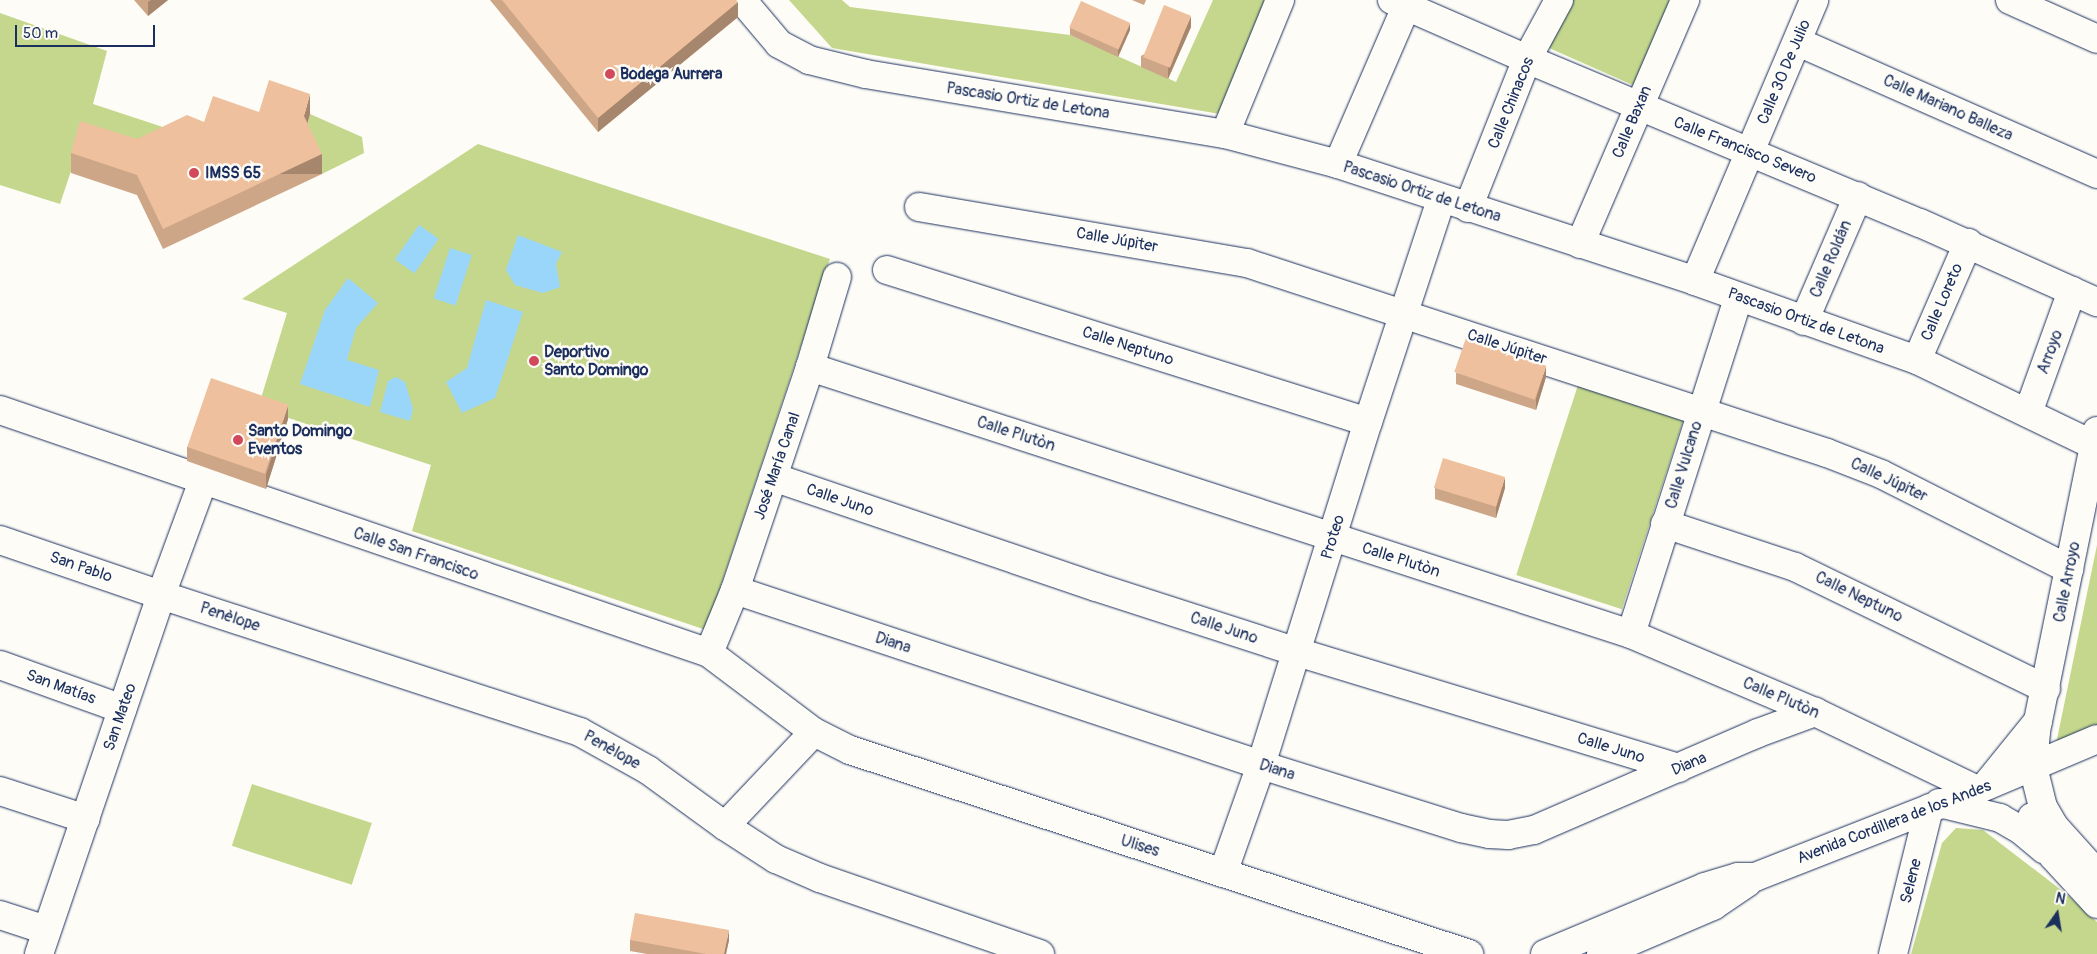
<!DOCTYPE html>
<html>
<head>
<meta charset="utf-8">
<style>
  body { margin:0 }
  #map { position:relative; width:2097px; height:954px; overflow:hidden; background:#fdfcf7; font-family:Pangolin,sans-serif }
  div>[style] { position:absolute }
  .green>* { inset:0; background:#c4d78c; transform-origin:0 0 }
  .water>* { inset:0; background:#99d6fa; transform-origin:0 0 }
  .roads { filter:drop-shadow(0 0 1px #1b2f5e) drop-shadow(0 0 1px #1b2f5e) }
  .minor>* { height:28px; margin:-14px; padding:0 14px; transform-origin:14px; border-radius:14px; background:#fdfcf7 }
  .wall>* { inset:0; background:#cda587 }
  .shaded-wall>* { inset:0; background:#a7866e; transform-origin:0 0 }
  .building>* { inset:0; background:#eec09d; transform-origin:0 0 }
  .dots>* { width:14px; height:14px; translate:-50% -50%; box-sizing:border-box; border:2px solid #fdfcf7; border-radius:50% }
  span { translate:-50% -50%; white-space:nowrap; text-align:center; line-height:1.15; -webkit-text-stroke:5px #fdfcf7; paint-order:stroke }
  .street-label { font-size:16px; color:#1b2f5e }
  .poi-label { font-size:16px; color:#1b2f5e; font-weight:700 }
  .left { translate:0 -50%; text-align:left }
  .north { position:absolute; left:2032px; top:889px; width:50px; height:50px; -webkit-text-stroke:4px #fdfcf7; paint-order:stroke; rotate:13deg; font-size:14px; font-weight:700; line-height:20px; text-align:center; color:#1b2f5e }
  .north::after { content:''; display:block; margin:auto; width:18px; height:22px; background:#1b2f5e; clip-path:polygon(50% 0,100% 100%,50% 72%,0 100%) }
  .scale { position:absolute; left:15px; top:25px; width:140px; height:22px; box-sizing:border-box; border:2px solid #1b2f5e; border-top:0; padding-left:6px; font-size:15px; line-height:18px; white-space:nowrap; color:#1b2f5e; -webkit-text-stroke:4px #fdfcf7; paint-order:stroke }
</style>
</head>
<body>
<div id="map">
  <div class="green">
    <div style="clip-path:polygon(789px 0,842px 0,850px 7px,1070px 35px,1176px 82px,1213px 0,1266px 0,1220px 114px,832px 48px)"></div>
    <div style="clip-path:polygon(1571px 0,1672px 0,1635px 86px,1549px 48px)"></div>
    <div style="clip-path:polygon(0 13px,107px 51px,93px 104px,187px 135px,137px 159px,81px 141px,60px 204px,0 185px)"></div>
    <div style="clip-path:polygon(310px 114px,362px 137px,364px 153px,322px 174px,304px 136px)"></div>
    <div style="clip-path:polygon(478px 144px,830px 259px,706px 630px,412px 531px,431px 465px,258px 408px,287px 313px,242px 299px)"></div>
    <div style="left:1579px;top:382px;width:111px;height:203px;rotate:18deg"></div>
    <div style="clip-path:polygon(2097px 545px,2097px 726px,2055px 749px)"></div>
    <div style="left:252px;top:784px;width:126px;height:65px;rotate:18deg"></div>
    <div style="clip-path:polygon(1956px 828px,1983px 830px,2069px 896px,2097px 922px,2097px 954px,1911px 954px,1942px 843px)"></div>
  </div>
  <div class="water">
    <div style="left:419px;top:225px;width:24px;height:42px;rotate:35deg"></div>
    <div style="clip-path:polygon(518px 235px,562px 252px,556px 264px,560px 287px,543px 293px,515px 285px,506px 270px)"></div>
    <div style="left:450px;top:248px;width:23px;height:53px;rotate:18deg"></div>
    <div style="clip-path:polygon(348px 278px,378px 303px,356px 328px,347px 360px,379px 370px,370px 407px,300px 384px,325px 310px)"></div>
    <div style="clip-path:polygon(486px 300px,523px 312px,495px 398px,462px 413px,446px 382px,467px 368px)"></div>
    <div style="clip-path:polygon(396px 377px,405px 382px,413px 409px,410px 421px,380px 412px,388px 381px)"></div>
  </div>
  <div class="roads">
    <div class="minor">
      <div style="left:742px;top:0;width:57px;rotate:49.9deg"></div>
      <div style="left:779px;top:44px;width:34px;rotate:28deg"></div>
      <div style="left:809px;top:60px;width:59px;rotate:13.8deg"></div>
      <div style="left:866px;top:74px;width:364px;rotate:9.5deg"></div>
      <div style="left:1225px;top:134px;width:117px;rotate:14.9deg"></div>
      <div style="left:1338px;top:164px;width:376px;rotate:18.1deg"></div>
      <div style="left:1695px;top:281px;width:236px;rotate:19.6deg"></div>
      <div style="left:1917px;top:360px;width:196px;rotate:25.7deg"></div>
      <div style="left:1392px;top:0;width:147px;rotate:23.6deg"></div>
      <div style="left:1527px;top:59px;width:426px;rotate:22.7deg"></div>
      <div style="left:1920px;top:223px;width:194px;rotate:24.1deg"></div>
      <div style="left:2010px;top:0;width:95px;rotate:24.1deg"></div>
      <div style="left:1798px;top:42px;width:327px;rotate:23.8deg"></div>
      <div style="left:1225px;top:134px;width:145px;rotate:-67.7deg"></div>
      <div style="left:1338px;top:164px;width:179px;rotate:-66.6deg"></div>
      <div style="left:919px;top:207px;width:333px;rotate:9.7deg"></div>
      <div style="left:1247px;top:263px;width:610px;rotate:18.14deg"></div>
      <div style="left:1827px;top:453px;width:58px;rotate:21.3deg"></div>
      <div style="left:1881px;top:474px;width:211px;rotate:26.8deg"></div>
      <div style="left:1468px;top:208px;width:160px;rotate:-68.4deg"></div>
      <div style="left:1527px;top:59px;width:67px;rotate:-61.5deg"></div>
      <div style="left:1580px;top:244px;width:266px;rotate:-66.7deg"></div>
      <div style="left:887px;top:270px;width:504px;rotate:17.54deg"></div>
      <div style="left:1695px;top:281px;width:305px;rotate:-67deg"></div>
      <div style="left:1804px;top:321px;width:136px;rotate:-66.6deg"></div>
      <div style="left:1917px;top:360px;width:128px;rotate:-66.4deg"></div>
      <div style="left:810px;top:367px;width:863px;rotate:18.02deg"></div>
      <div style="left:1631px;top:634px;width:200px;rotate:23deg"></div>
      <div style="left:1815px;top:712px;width:180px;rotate:25.7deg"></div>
      <div style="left:0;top:410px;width:749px;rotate:18.92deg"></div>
      <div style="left:709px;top:653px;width:131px;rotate:37deg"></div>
      <div style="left:814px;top:732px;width:40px;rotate:26.6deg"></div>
      <div style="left:850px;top:750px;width:652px;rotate:18.24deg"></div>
      <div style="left:2028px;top:413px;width:130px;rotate:-70.2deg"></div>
      <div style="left:2097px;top:431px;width:307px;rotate:101.5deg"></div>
      <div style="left:2036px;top:732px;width:35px;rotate:95deg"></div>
      <div style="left:2033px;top:767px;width:41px;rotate:76deg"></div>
      <div style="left:2043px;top:807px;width:22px;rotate:60deg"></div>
      <div style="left:2054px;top:826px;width:64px;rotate:48.1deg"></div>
      <div style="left:773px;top:477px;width:341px;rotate:18.8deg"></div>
      <div style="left:1096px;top:587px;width:211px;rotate:17.9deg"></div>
      <div style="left:1297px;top:652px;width:399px;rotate:16.9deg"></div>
      <div style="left:1665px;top:524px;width:137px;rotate:18.3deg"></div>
      <div style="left:1795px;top:567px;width:279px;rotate:25.9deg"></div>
      <div style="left:0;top:540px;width:170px;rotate:18.9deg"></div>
      <div style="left:161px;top:595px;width:441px;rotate:18.1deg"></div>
      <div style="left:580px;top:732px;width:78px;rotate:29.2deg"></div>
      <div style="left:648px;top:770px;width:95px;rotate:36deg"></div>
      <div style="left:725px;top:826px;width:61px;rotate:32.9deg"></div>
      <div style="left:776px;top:859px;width:48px;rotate:23.4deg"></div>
      <div style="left:820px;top:878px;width:233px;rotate:19.1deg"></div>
      <div style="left:735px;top:590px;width:554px;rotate:18.4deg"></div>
      <div style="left:1261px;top:765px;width:210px;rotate:17.5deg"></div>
      <div style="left:1461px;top:828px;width:29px;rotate:12deg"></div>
      <div style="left:1489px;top:834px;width:19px;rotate:3deg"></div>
      <div style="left:1508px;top:835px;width:26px;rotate:-11deg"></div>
      <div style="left:1534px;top:830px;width:244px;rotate:-23.4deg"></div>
      <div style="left:1758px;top:733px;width:61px;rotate:-20.2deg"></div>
      <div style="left:1631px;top:634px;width:353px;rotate:-72.3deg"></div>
      <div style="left:709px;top:653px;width:68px;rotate:-67.6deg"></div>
      <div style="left:735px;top:590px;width:235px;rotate:-71.4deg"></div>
      <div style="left:810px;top:367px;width:94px;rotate:-73.3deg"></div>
      <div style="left:0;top:665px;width:130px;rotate:19.8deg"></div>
      <div style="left:1987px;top:784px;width:81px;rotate:-51deg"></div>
      <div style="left:0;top:791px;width:90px;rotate:18deg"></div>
      <div style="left:1939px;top:803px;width:63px;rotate:13.8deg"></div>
      <div style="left:2000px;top:818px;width:24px;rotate:30deg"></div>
      <div style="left:2021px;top:830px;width:30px;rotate:40deg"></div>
      <div style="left:2032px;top:817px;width:44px;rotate:61.7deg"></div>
      <div style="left:2053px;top:856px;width:65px;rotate:47.5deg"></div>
      <div style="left:725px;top:826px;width:129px;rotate:-46.6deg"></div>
      <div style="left:1223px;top:873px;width:114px;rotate:-70.6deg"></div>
      <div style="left:1261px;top:765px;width:359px;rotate:-72.7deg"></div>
      <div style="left:1368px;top:422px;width:234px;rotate:-71.8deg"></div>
      <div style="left:0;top:915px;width:48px;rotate:18.1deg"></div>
      <div style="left:39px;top:954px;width:379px;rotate:-71.2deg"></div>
      <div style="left:161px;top:595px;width:121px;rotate:-69.8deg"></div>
      <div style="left:1545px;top:954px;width:173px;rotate:-22.7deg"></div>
      <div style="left:1705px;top:887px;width:34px;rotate:-17deg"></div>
      <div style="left:1738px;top:877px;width:17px"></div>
      <div style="left:1755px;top:877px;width:238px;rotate:-21.4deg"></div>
      <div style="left:1977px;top:790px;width:130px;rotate:-23deg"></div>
      <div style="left:1601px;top:954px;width:122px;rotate:-23.2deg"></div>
      <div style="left:1713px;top:906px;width:41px;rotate:-34.1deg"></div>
      <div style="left:1893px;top:954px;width:150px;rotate:-76.1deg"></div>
    </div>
  </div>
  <div class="wall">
    <div style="clip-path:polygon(134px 0,168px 0,148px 16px)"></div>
    <div style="clip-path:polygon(490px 0,736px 0,738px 17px,598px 132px)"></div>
    <div style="clip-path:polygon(1132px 0,1146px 0,1144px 5px)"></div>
    <div style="clip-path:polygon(1191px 27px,1168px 79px,1141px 67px,1141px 56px)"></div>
    <div style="clip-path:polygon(1070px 28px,1130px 30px,1118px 57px,1070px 35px)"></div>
    <div style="clip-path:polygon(259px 112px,310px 114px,307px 123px,322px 174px,163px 249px,137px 195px,71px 173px,71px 153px,137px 139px,204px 122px)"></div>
    <div style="clip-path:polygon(1456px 373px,1546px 377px,1536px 410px,1456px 384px)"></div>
    <div style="clip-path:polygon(288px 419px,266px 489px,187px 461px,187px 447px)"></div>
    <div style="clip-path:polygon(1435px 488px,1505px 488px,1496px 518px,1435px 499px)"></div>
    <div style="clip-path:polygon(630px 940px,729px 940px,726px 954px,647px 954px,630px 951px)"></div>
  </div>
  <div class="shaded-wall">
    <div style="clip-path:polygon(151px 0,168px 0,148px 16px,148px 2px)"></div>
    <div style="clip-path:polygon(738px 2px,738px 17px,598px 132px,598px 118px)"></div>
    <div style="clip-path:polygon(1191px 16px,1191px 27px,1168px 79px,1168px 68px)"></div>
    <div style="clip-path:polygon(1130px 23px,1130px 30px,1118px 57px,1118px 49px)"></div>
    <div style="clip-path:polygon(310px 94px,310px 114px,304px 136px,304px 116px)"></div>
    <div style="left:322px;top:154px;width:20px;height:176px;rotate:90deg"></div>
    <div style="clip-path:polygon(1546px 366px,1546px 377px,1536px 410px,1536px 399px)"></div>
    <div style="clip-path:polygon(288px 405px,288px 419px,266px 489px,266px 475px)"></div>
    <div style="clip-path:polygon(1505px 477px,1505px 488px,1496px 518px,1496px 507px)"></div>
    <div style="clip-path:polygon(729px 930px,729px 940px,726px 954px,724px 954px)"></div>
  </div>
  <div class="building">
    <div style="clip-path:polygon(502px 0,736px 0,738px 2px,598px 118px)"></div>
    <div style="left:1081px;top:1px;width:54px;height:29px;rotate:24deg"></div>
    <div style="left:1164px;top:5px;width:29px;height:56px;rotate:22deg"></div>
    <div style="clip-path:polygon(269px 80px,310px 94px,304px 116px,322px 154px,163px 229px,137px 175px,71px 153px,80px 121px,137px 139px,187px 115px,204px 122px,213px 96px,259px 112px)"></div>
    <div style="left:1466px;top:338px;width:85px;height:36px;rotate:19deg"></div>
    <div style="left:211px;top:378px;width:82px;height:73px;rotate:19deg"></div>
    <div style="left:1443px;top:458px;width:65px;height:31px;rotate:17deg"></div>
    <div style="clip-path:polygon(635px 913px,729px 930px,724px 954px,706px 954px,630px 940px)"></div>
  </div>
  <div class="dots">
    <div style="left:610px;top:74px;background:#d1495b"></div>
    <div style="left:194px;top:173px;background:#d1495b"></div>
    <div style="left:534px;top:361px;background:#d1495b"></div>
    <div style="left:238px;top:440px;background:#d1495b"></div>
  </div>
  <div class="street-label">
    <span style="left:1784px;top:72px;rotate:-67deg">Calle 30 De Julio</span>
    <span style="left:1028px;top:101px;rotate:9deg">Pascasio Ortiz de Letona</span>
    <span style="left:1511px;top:103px;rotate:-68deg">Calle Chinacos</span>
    <span style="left:1948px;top:108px;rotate:24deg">Calle Mariano Balleza</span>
    <span style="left:1632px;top:122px;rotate:-67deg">Calle Baxan</span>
    <span style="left:1745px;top:150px;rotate:22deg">Calle Francisco Severo</span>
    <span style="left:1422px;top:192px;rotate:18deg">Pascasio Ortiz de Letona</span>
    <span style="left:1117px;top:240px;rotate:10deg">Calle Júpiter</span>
    <span style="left:1831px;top:259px;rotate:-67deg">Calle Roldán</span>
    <span style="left:1942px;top:302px;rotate:-67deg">Calle Loreto</span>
    <span style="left:1806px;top:321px;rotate:20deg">Pascasio Ortiz de Letona</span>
    <span style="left:1128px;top:346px;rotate:18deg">Calle Neptuno</span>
    <span style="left:1507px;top:347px;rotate:18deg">Calle Júpiter</span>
    <span style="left:2050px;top:352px;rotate:-70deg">Arroyo</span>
    <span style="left:1016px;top:434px;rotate:18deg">Calle Plutòn</span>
    <span style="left:1684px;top:465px;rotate:-73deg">Calle Vulcano</span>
    <span style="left:777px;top:466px;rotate:-71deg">José María Canal</span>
    <span style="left:1889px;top:480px;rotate:25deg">Calle Júpiter</span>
    <span style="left:840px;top:500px;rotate:19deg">Calle Juno</span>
    <span style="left:1333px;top:537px;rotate:-73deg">Proteo</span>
    <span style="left:416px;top:554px;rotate:19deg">Calle San Francisco</span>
    <span style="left:1401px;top:560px;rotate:18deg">Calle Plutòn</span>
    <span style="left:81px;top:567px;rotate:19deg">San Pablo</span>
    <span style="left:2067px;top:582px;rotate:-79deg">Calle Arroyo</span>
    <span style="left:1859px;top:597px;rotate:26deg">Calle Neptuno</span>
    <span style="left:230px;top:617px;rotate:18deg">Penèlope</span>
    <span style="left:1224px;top:628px;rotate:18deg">Calle Juno</span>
    <span style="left:893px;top:643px;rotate:18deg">Diana</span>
    <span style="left:61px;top:687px;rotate:20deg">San Matías</span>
    <span style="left:1781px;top:698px;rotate:23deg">Calle Plutòn</span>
    <span style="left:120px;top:717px;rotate:-71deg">San Mateo</span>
    <span style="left:1611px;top:748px;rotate:17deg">Calle Juno</span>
    <span style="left:612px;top:750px;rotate:29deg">Penèlope</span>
    <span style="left:1689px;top:764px;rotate:-23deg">Diana</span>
    <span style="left:1277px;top:770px;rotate:18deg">Diana</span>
    <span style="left:1894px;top:822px;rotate:-21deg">Avenida Cordillera de los Andes</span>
    <span style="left:1140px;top:846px;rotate:17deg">Ulises</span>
    <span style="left:1911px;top:881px;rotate:-76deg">Selene</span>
  </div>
  <div class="poi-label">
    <span class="left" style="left:620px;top:74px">Bodega Aurrera</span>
    <span class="left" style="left:205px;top:173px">IMSS 65</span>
    <span class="left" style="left:544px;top:361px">Deportivo<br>Santo Domingo</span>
    <span class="left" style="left:248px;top:440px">Santo Domingo<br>Eventos</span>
  </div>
  <div class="north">N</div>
  <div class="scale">50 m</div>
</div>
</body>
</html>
